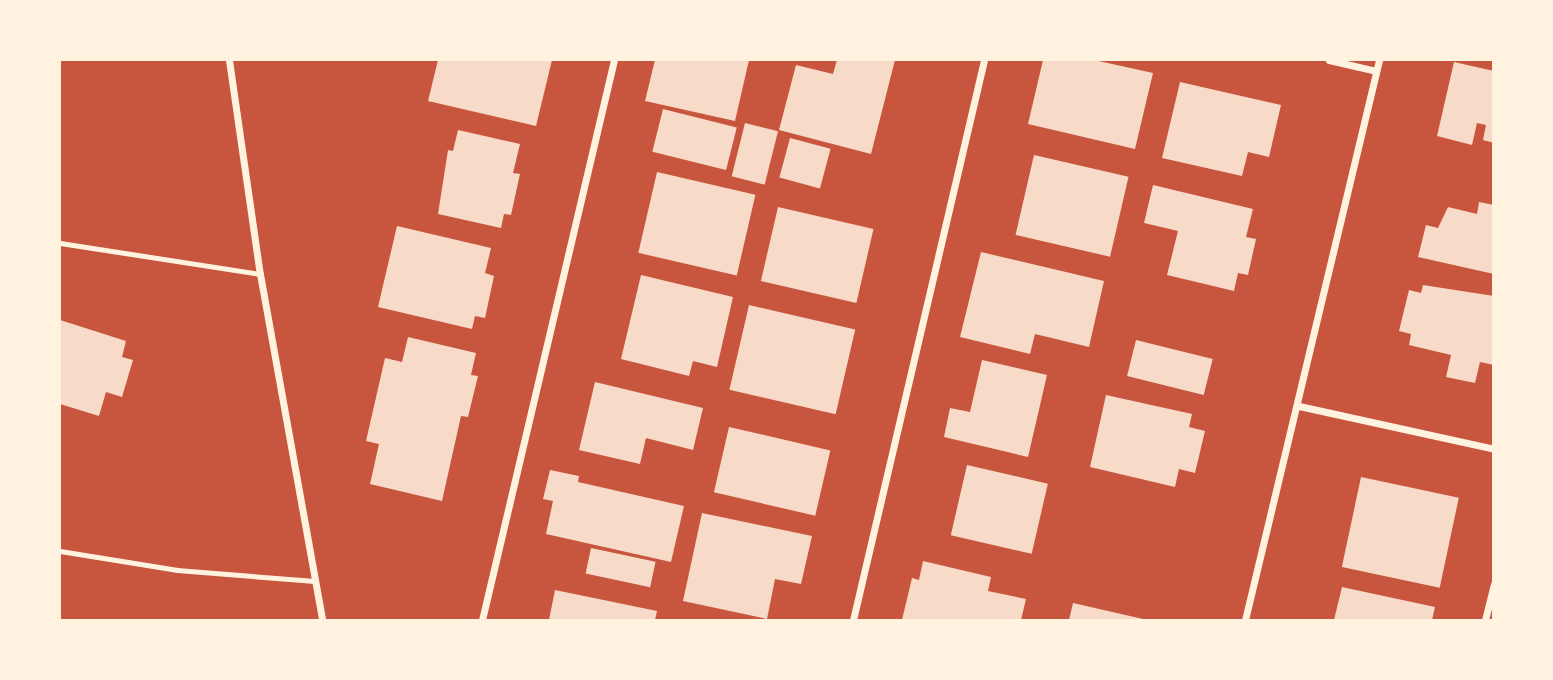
<!DOCTYPE html>
<html>
<head>
<meta charset="utf-8">
<style>
  body { margin:0 }
  #map { position:relative; width:1553px; height:680px; overflow:hidden; background:#c8553d; font-family:"Sofia Sans Condensed",sans-serif }
  div>[style] { position:absolute }
  .building>* { inset:0; background:#f7dbc8; transform-origin:0 0 }
  .service>* { height:5px; margin:-2.5px; padding:0 2.5px; transform-origin:2.5px; border-radius:2.5px; background:#fff3e0 }
  .minor>* { height:7px; margin:-3.5px; padding:0 3.5px; transform-origin:3.5px; border-radius:3.5px; background:#fff3e0 }
  span { translate:-50% -50%; white-space:nowrap; text-align:center; line-height:1.15; -webkit-text-stroke:7px #fff3e0; paint-order:stroke }
  .frame { position:absolute; inset:0; border:61px solid #fff3e0; pointer-events:none }
</style>
</head>
<body>
<div id="map">
  <div class="building">
    <div style="clip-path:polygon(438px 60px,552px 60px,536px 126px,428px 101px)"></div>
    <div style="clip-path:polygon(655px 60px,749px 60px,735px 121px,645px 101px)"></div>
    <div style="clip-path:polygon(837px 60px,895px 60px,871px 154px,779px 130px,796px 65px,833px 74px)"></div>
    <div style="clip-path:polygon(1043px 60px,1094px 60px,1153px 73px,1135px 149px,1028px 124px)"></div>
    <div style="clip-path:polygon(1454px 62px,1494px 71px,1494px 143px,1483px 140px,1486px 125px,1477px 123px,1472px 145px,1437px 136px)"></div>
    <div style="clip-path:polygon(1180px 82px,1281px 105px,1269px 157px,1248px 152px,1242px 176px,1162px 158px)"></div>
    <div style="left:663px;top:109px;width:76px;height:44px;rotate:14deg"></div>
    <div style="left:745px;top:123px;width:34px;height:55px;rotate:14deg"></div>
    <div style="clip-path:polygon(458px 130px,520px 144px,513px 173px,520px 174px,511px 215px,504px 214px,501px 228px,438px 214px,448px 150px,453px 151px)"></div>
    <div style="left:790px;top:138px;width:42px;height:41px;rotate:15deg"></div>
    <div style="left:1034px;top:155px;width:97px;height:82px;rotate:13deg"></div>
    <div style="left:657px;top:172px;width:101px;height:83px;rotate:13deg"></div>
    <div style="clip-path:polygon(1153px 185px,1253px 209px,1246px 237px,1256px 239px,1248px 275px,1238px 273px,1234px 291px,1167px 275px,1178px 231px,1144px 223px)"></div>
    <div style="clip-path:polygon(1479px 202px,1494px 205px,1494px 274px,1418px 257px,1426px 225px,1438px 228px,1448px 207px,1477px 214px)"></div>
    <div style="left:778px;top:207px;width:98px;height:76px;rotate:13deg"></div>
    <div style="clip-path:polygon(397px 226px,491px 248px,485px 273px,494px 276px,485px 318px,475px 316px,472px 329px,378px 307px)"></div>
    <div style="clip-path:polygon(981px 252px,1104px 281px,1089px 347px,1035px 334px,1030px 354px,960px 337px)"></div>
    <div style="clip-path:polygon(641px 275px,733px 297px,717px 367px,693px 361px,689px 376px,621px 359px)"></div>
    <div style="clip-path:polygon(1423px 285px,1494px 296px,1494px 365px,1480px 362px,1475px 383px,1446px 377px,1451px 355px,1409px 345px,1411px 334px,1399px 331px,1409px 290px,1421px 293px)"></div>
    <div style="left:749px;top:305px;width:109px;height:87px;rotate:13deg"></div>
    <div style="clip-path:polygon(60px 320px,126px 341px,122px 357px,133px 360px,122px 397px,106px 392px,99px 416px,60px 404px)"></div>
    <div style="clip-path:polygon(408px 337px,476px 353px,471px 375px,478px 376px,468px 417px,461px 416px,442px 501px,370px 484px,379px 444px,366px 441px,385px 358px,402px 362px)"></div>
    <div style="left:1136px;top:340px;width:79px;height:37px;rotate:14deg"></div>
    <div style="clip-path:polygon(982px 360px,1047px 375px,1028px 457px,944px 437px,950px 408px,970px 412px)"></div>
    <div style="clip-path:polygon(595px 382px,703px 408px,693px 450px,646px 438px,640px 464px,579px 450px)"></div>
    <div style="clip-path:polygon(1106px 395px,1192px 414px,1189px 427px,1205px 431px,1195px 473px,1179px 469px,1175px 487px,1090px 467px)"></div>
    <div style="left:729px;top:427px;width:104px;height:67px;rotate:13deg"></div>
    <div style="left:967px;top:465px;width:83px;height:72px;rotate:13deg"></div>
    <div style="clip-path:polygon(550px 470px,579px 476px,578px 482px,684px 506px,671px 562px,546px 534px,553px 501px,543px 499px)"></div>
    <div style="left:1361px;top:477px;width:100px;height:92px;rotate:12deg"></div>
    <div style="clip-path:polygon(702px 513px,812px 536px,801px 584px,775px 579px,767px 619px,683px 601px)"></div>
    <div style="left:591px;top:548px;width:66px;height:26px;rotate:12deg"></div>
    <div style="clip-path:polygon(923px 561px,991px 577px,988px 591px,1026px 599px,1021px 620px,902px 620px,912px 578px,919px 580px)"></div>
    <div style="clip-path:polygon(1342px 587px,1435px 607px,1432px 620px,1334px 620px)"></div>
    <div style="clip-path:polygon(555px 590px,657px 611px,655px 620px,549px 620px)"></div>
    <div style="clip-path:polygon(1073px 603px,1143px 619px,1143px 620px,1069px 620px)"></div>
  </div>
  <div class="service">
    <div style="left:60px;top:243px;width:202px;rotate:8.8deg"></div>
    <div style="left:60px;top:551px;width:119px;rotate:9.2deg"></div>
    <div style="left:177px;top:570px;width:138px;rotate:4.6deg"></div>
  </div>
  <div class="minor">
    <div style="left:229px;top:60px;width:216px;rotate:81.8deg"></div>
    <div style="left:260px;top:274px;width:352px;rotate:79.8deg"></div>
    <div style="left:1329px;top:60px;width:48px;rotate:13.2deg"></div>
    <div style="left:1299px;top:406px;width:200px;rotate:12.4deg"></div>
    <div style="left:482px;top:620px;width:575px;rotate:-76.74deg"></div>
    <div style="left:853px;top:620px;width:575px;rotate:-76.83deg"></div>
    <div style="left:1245px;top:620px;width:576px;rotate:-76.54deg"></div>
    <div style="left:1485px;top:620px;width:37px;rotate:-76deg"></div>
  </div>
  <div class="frame"></div>
</div>
</body>
</html>
